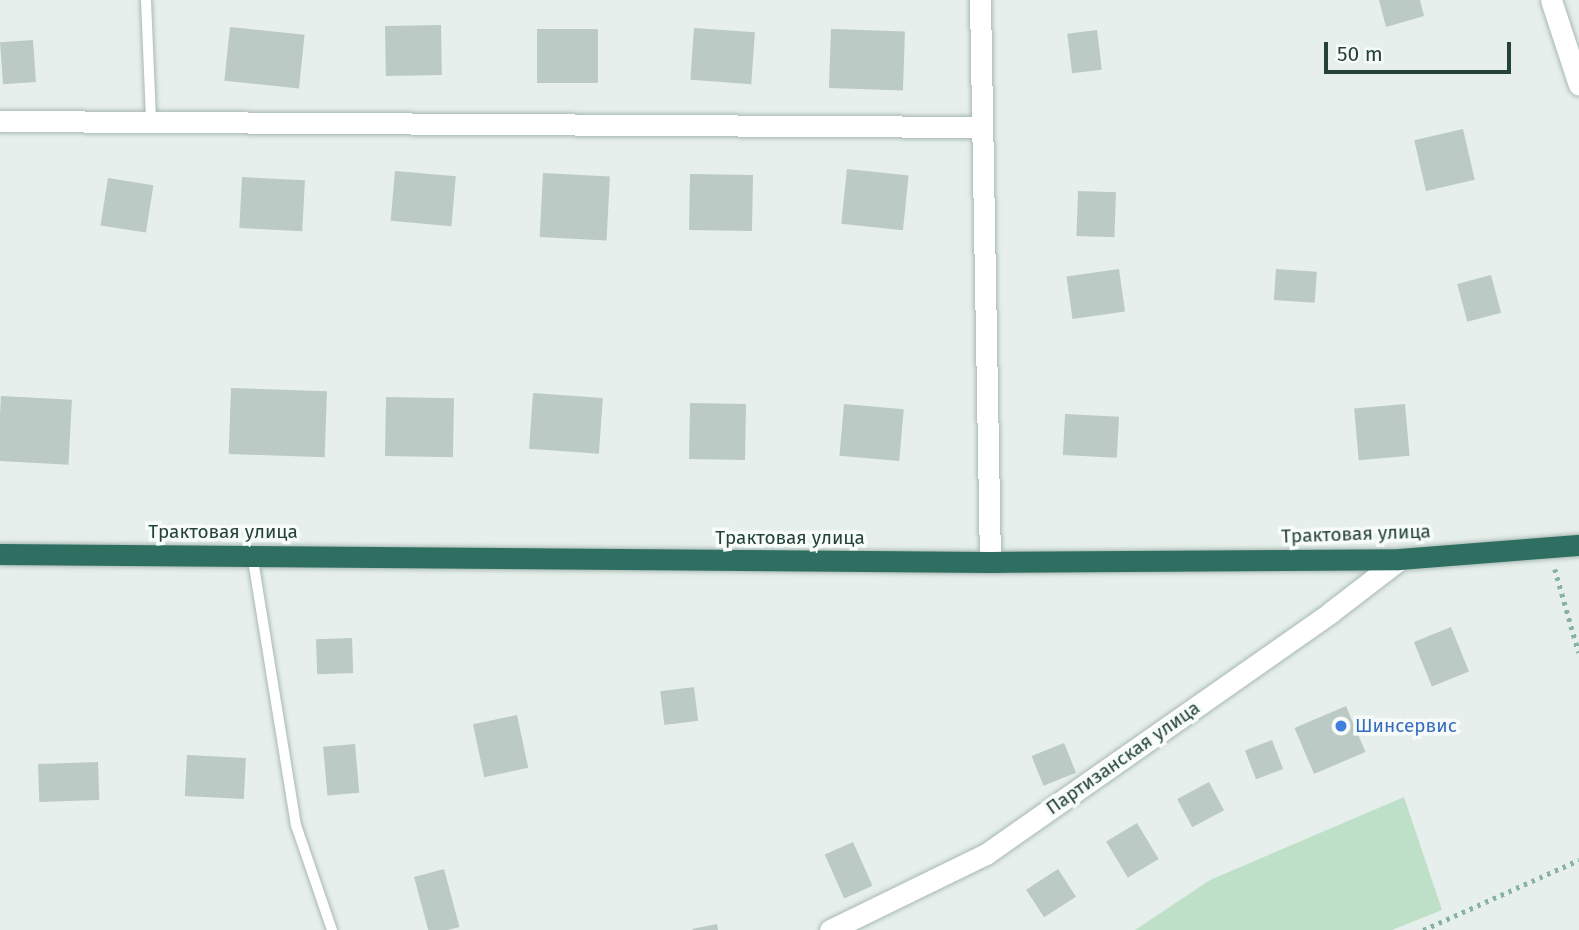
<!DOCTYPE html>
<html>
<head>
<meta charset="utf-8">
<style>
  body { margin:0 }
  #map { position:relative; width:1579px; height:930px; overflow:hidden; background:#e6efeb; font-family:"Fira Sans",sans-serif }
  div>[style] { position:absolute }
  .green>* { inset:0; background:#bfe0c8 }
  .building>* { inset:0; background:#bbcac4; transform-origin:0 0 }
  .path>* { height:4.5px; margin-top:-2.25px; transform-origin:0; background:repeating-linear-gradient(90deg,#86b3a5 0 3.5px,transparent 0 8.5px) }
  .roads { filter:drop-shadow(0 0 2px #a8b8b2) drop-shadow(0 0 2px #a8b8b2) }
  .lane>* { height:10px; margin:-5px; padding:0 5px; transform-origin:5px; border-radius:5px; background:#fff }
  .street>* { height:21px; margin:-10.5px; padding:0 10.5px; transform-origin:10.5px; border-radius:10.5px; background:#fff }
  .highway>* { height:21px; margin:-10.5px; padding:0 10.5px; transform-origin:10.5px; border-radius:10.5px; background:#2f6f62 }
  .dots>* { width:19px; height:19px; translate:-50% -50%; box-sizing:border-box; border:4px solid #f7fbf9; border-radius:50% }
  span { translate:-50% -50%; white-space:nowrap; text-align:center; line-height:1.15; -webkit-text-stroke:7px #f7fbf9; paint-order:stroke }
  .street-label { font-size:19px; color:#24423a }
  .shop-label { font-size:19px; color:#366cbe }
  .left { translate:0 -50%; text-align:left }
  .scale { position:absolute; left:1324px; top:42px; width:187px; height:32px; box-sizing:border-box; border:4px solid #24423a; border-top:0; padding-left:9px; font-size:21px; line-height:24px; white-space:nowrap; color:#24423a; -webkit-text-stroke:5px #f7fbf9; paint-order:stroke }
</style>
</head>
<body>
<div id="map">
  <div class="green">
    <div style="clip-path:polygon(1404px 797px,1442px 910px,1392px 930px,1135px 930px,1210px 880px)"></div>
  </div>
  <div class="building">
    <div style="clip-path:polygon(1379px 0,1420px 0,1424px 16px,1386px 27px)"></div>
    <div style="left:441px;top:25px;width:50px;height:56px;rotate:89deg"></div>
    <div style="left:230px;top:27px;width:75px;height:54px;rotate:6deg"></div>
    <div style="left:694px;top:28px;width:61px;height:52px;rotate:4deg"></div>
    <div style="left:537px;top:29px;width:61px;height:54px"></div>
    <div style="left:831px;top:29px;width:74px;height:59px;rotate:2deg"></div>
    <div style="left:1097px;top:30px;width:40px;height:30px;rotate:83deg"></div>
    <div style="left:33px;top:40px;width:42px;height:33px;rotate:86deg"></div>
    <div style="left:1463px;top:129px;width:52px;height:50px;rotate:77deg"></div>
    <div style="left:847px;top:169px;width:62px;height:55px;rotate:6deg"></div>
    <div style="left:395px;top:171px;width:61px;height:50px;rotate:5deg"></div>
    <div style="left:543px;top:173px;width:67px;height:64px;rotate:3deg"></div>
    <div style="left:690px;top:174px;width:63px;height:56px;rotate:1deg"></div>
    <div style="left:242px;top:177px;width:63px;height:51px;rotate:3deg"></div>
    <div style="left:108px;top:178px;width:46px;height:48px;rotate:9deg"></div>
    <div style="left:1078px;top:191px;width:38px;height:45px;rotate:2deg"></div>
    <div style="left:1119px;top:269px;width:43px;height:53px;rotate:82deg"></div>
    <div style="left:1276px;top:269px;width:41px;height:31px;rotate:4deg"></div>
    <div style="left:1491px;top:275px;width:39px;height:35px;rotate:75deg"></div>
    <div style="left:231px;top:388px;width:96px;height:66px;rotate:2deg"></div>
    <div style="left:533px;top:393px;width:70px;height:56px;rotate:4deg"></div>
    <div style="left:1px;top:396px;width:71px;height:65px;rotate:3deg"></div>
    <div style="left:386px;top:397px;width:68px;height:59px;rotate:1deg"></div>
    <div style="left:690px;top:403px;width:56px;height:56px;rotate:1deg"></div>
    <div style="left:844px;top:404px;width:60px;height:52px;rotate:5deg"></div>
    <div style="left:1405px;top:404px;width:52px;height:51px;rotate:85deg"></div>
    <div style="left:1065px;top:414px;width:54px;height:41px;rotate:3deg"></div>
    <div style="left:1451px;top:627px;width:48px;height:40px;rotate:68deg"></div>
    <div style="left:352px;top:638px;width:35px;height:36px;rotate:88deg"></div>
    <div style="left:694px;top:687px;width:34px;height:34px;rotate:83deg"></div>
    <div style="left:1346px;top:706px;width:50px;height:56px;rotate:67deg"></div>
    <div style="left:517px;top:715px;width:54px;height:45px;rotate:78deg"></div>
    <div style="left:1272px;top:740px;width:31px;height:29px;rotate:69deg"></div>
    <div style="left:1064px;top:743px;width:32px;height:35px;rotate:68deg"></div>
    <div style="left:355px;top:744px;width:49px;height:32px;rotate:85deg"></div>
    <div style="left:187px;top:755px;width:59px;height:41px;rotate:3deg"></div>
    <div style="left:98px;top:762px;width:38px;height:60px;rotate:88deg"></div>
    <div style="left:1209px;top:782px;width:32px;height:36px;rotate:62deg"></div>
    <div style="left:1137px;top:823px;width:42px;height:36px;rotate:59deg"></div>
    <div style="left:853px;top:842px;width:48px;height:31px;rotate:66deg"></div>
    <div style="left:444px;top:869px;width:60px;height:31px;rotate:75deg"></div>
    <div style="left:1058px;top:869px;width:33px;height:38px;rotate:57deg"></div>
    <div style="clip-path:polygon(717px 924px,718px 930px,693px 930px,692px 929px)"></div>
  </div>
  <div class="path">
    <div style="left:1555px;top:569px;width:87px;rotate:74.1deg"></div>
    <div style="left:1423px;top:930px;width:171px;rotate:-24.2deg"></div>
  </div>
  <div class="roads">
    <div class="lane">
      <div style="left:146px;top:0;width:119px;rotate:87.6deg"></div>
      <div style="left:252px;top:554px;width:275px;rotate:80.8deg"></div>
      <div style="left:296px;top:825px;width:111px;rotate:71.1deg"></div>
    </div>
    <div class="street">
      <div style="left:980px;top:0;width:562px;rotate:88.98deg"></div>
      <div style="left:1551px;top:0;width:89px;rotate:71.8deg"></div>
      <div style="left:0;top:121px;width:980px;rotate:0.35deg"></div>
      <div style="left:830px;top:930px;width:174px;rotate:-26deg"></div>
      <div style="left:986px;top:854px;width:421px;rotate:-35deg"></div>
      <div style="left:1331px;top:612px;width:87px;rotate:-37.5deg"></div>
    </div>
    <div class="highway">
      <div style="left:0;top:554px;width:990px;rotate:0.46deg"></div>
      <div style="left:990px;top:562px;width:410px;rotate:-0.4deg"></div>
      <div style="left:1400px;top:559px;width:180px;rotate:-4.5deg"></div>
    </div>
  </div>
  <div class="dots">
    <div style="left:1341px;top:726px;background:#3f7fe0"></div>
  </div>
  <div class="street-label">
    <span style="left:223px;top:532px">Трактовая улица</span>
    <span style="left:1356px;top:534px;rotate:-2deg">Трактовая улица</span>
    <span style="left:790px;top:538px">Трактовая улица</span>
    <span style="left:1123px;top:758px;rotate:-35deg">Партизанская улица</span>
  </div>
  <div class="shop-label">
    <span class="left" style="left:1355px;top:726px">Шинсервис</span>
  </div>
  <div class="scale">50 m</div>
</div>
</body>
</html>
